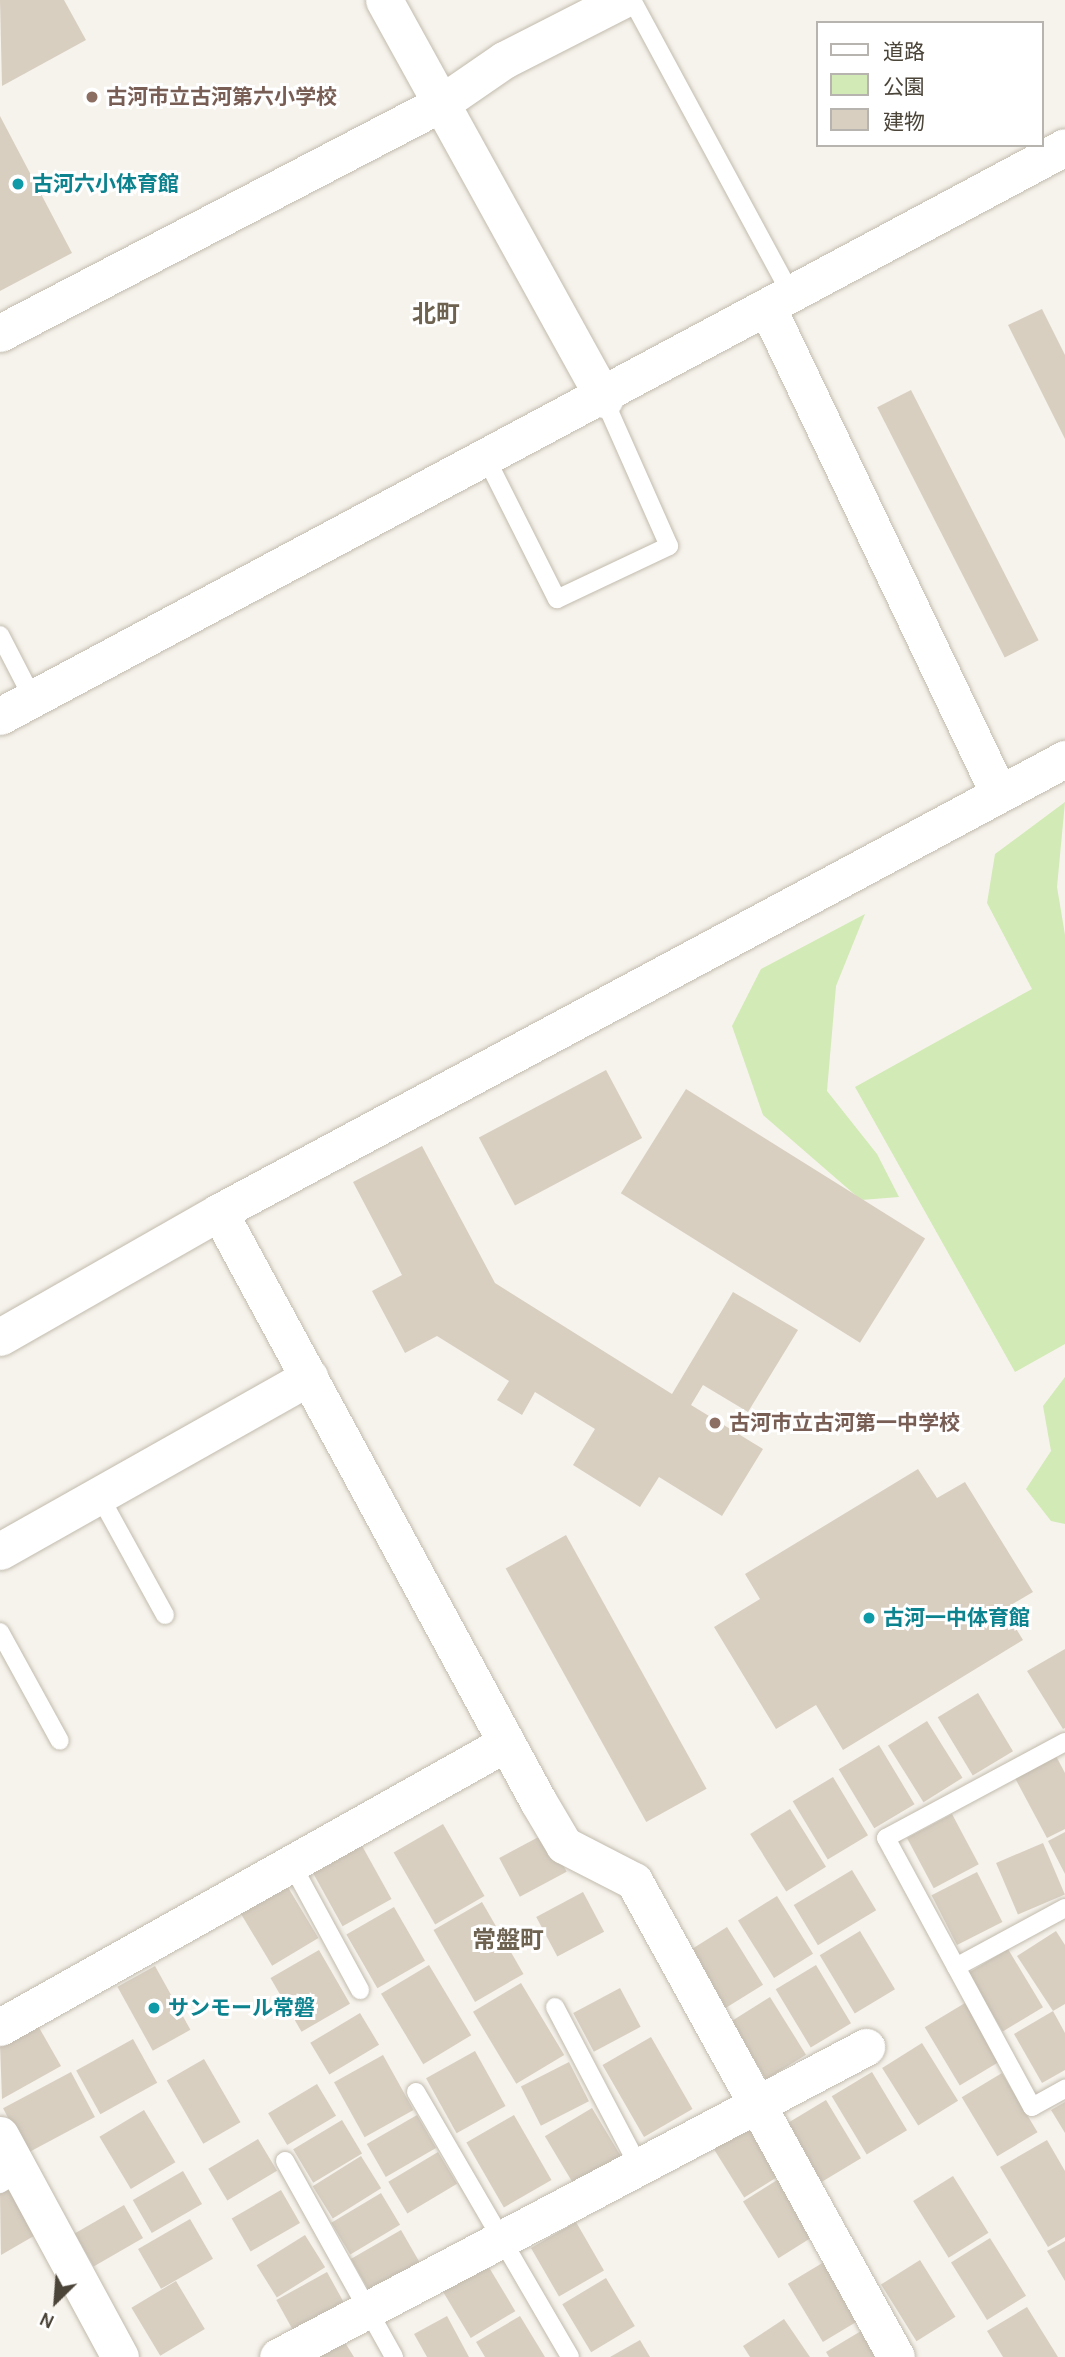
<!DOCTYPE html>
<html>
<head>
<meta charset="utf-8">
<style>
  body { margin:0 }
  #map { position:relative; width:1065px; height:2357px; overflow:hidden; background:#f6f3ec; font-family:Karla,"Noto Sans JP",sans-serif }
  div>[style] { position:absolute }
  .green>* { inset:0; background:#d2eab5 }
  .building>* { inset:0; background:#d8cfc1; transform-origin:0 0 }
  .roads { filter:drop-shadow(0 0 2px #c2bbae) drop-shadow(0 0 2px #c2bbae) }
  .lane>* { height:18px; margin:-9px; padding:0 9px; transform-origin:9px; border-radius:9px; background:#fff }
  .street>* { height:37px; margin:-18.5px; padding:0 18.5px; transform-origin:18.5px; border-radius:18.5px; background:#fff }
  .dots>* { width:19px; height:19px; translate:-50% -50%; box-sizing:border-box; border:4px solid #fff; border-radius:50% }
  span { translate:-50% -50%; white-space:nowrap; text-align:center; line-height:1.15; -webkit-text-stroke:6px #fff; paint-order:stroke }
  .education-label { font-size:21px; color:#785e54; font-weight:700 }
  .left { translate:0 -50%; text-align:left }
  .culture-label { font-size:21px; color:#0d838f; font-weight:700 }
  .quarter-label { font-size:24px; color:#6e6250; font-weight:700 }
  .legend { position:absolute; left:816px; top:21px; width:228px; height:126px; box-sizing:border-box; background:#fff; border:2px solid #b7b4b0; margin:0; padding:9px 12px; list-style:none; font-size:21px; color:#4b4439 }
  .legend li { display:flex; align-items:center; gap:14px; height:35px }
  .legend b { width:35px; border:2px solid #b7b4b0 }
  .north { position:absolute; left:21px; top:2266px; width:70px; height:70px; -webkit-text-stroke:5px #fff; paint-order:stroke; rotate:205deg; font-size:19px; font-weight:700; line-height:28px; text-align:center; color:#4b4439 }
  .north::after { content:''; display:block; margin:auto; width:24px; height:32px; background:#4b4439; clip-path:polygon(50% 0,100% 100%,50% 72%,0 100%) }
</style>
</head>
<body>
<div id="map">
  <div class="green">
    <div style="clip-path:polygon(1065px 802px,1057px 887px,1065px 935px,1065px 1344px,1015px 1372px,855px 1087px,1032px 989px,987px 903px,995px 854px)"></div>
    <div style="clip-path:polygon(865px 914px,836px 986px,827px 1091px,877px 1154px,899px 1197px,861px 1200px,763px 1115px,732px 1026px,761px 969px)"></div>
    <div style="clip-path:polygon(1065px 1377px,1065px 1524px,1051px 1521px,1026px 1489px,1051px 1451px,1043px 1406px)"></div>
  </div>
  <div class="building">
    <div style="clip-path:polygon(0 0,64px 0,86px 40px,2px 86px)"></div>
    <div style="clip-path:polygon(0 116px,72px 253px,0 291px)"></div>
    <div style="clip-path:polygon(1042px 309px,1065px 355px,1065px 439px,1008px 325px)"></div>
    <div style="left:911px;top:390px;width:281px;height:38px;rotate:63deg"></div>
    <div style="left:606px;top:1070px;width:77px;height:144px;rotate:62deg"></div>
    <div style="left:686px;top:1089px;width:282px;height:123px;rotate:32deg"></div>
    <div style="clip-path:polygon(422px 1146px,495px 1283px,672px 1394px,733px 1292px,798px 1330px,748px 1412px,703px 1385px,691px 1405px,763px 1449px,722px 1516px,659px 1477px,640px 1507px,573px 1465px,595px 1429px,535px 1392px,522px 1415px,497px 1400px,509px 1381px,437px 1336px,405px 1353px,372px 1291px,402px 1275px,353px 1182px)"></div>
    <div style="clip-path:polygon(918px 1469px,937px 1498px,965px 1482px,1033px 1592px,1004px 1609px,1023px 1640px,843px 1750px,816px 1705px,776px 1729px,714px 1627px,760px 1599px,745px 1574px)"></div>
    <div style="left:566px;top:1535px;width:290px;height:69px;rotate:61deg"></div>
    <div style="clip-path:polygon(1065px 1649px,1065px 1728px,1063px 1729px,1027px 1671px)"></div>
    <div style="left:978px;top:1693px;width:68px;height:47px;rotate:59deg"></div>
    <div style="left:927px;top:1721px;width:67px;height:46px;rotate:58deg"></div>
    <div style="left:879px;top:1745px;width:69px;height:47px;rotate:59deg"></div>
    <div style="clip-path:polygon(1056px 1756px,1065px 1773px,1065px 1829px,1047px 1838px,1015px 1778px)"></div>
    <div style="left:833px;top:1777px;width:68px;height:47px;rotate:59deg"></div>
    <div style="left:790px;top:1809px;width:68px;height:47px;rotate:58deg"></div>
    <div style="left:952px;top:1814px;width:57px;height:51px;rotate:62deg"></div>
    <div style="left:443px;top:1824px;width:83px;height:57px;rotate:60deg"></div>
    <div style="clip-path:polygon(1065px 1832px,1065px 1874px,1048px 1841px)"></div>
    <div style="left:546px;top:1833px;width:44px;height:53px;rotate:62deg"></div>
    <div style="left:1043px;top:1843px;width:56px;height:51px;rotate:67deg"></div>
    <div style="left:361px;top:1844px;width:63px;height:56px;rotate:61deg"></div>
    <div style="left:852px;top:1870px;width:47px;height:68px;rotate:59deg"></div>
    <div style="left:977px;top:1872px;width:56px;height:51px;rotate:63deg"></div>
    <div style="left:286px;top:1884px;width:63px;height:54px;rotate:59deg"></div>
    <div style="left:583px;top:1892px;width:45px;height:53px;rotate:62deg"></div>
    <div style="left:777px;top:1896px;width:68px;height:46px;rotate:58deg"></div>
    <div style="left:482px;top:1902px;width:83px;height:56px;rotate:60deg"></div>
    <div style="left:394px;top:1907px;width:62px;height:55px;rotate:60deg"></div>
    <div style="left:727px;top:1927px;width:68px;height:46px;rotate:58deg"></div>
    <div style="left:860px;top:1931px;width:68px;height:47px;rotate:59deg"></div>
    <div style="clip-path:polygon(1056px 1931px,1065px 1945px,1065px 2004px,1053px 2011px,1017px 1956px)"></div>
    <div style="left:1008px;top:1949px;width:68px;height:47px;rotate:59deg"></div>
    <div style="left:319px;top:1950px;width:62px;height:56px;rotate:60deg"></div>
    <div style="left:429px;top:1965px;width:82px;height:56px;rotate:59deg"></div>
    <div style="left:816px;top:1965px;width:68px;height:47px;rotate:59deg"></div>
    <div style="left:155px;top:1966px;width:73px;height:43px;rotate:61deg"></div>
    <div style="left:521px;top:1983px;width:84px;height:56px;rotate:59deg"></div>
    <div style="left:620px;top:1988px;width:44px;height:53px;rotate:62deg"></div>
    <div style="left:770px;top:1997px;width:68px;height:47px;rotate:58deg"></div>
    <div style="left:965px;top:2003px;width:68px;height:47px;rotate:59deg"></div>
    <div style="clip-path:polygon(1053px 2011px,1065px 2033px,1065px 2070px,1042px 2083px,1014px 2034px)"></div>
    <div style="left:360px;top:2013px;width:37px;height:58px;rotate:59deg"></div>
    <div style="clip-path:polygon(37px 2024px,61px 2066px,2px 2099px,0 2045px)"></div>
    <div style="left:651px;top:2037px;width:83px;height:56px;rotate:60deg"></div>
    <div style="left:133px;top:2039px;width:50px;height:65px;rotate:61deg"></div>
    <div style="left:922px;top:2043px;width:68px;height:47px;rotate:58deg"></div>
    <div style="left:475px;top:2051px;width:63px;height:56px;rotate:61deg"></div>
    <div style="left:383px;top:2055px;width:63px;height:56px;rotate:61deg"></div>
    <div style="left:204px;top:2059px;width:73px;height:43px;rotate:60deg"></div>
    <div style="left:569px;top:2062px;width:44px;height:54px;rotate:63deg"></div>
    <div style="left:71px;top:2072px;width:51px;height:77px;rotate:62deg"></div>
    <div style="left:872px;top:2072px;width:68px;height:47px;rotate:59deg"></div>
    <div style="left:1002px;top:2073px;width:69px;height:47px;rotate:59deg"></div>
    <div style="left:317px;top:2084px;width:37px;height:57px;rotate:59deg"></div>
    <div style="left:826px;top:2100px;width:68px;height:47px;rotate:59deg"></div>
    <div style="clip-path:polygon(1065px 2102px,1065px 2133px,1051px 2110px)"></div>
    <div style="left:592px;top:2108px;width:62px;height:55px;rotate:59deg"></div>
    <div style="left:144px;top:2110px;width:61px;height:52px;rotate:59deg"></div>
    <div style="left:417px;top:2115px;width:38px;height:58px;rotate:60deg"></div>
    <div style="left:514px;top:2115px;width:75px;height:55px;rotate:60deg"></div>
    <div style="left:748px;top:2115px;width:68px;height:47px;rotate:58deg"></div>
    <div style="left:342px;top:2120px;width:39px;height:57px;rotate:59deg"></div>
    <div style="left:258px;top:2139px;width:37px;height:58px;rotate:59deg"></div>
    <div style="clip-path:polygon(1047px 2140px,1065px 2171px,1065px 2237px,1048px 2247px,1000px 2167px)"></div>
    <div style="left:438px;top:2152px;width:37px;height:58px;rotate:59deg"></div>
    <div style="left:361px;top:2156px;width:38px;height:57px;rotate:58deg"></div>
    <div style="left:183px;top:2171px;width:38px;height:58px;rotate:60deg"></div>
    <div style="left:953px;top:2176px;width:67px;height:47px;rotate:58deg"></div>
    <div style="left:782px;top:2177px;width:67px;height:46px;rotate:58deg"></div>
    <div style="clip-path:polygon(12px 2187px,39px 2233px,1px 2255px,0 2194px)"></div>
    <div style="left:281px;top:2190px;width:38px;height:57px;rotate:60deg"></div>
    <div style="left:381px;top:2193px;width:37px;height:58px;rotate:59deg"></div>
    <div style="left:124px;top:2205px;width:38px;height:57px;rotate:60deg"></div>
    <div style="left:190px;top:2219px;width:46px;height:60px;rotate:60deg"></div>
    <div style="left:576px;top:2222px;width:56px;height:52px;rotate:60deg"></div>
    <div style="left:401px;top:2230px;width:38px;height:58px;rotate:60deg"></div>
    <div style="left:305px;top:2235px;width:38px;height:57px;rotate:58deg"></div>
    <div style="left:990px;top:2238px;width:68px;height:46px;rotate:58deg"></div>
    <div style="clip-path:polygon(1065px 2241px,1065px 2281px,1047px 2251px)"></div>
    <div style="left:829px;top:2259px;width:68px;height:48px;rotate:59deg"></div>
    <div style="left:920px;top:2260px;width:67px;height:46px;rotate:58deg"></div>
    <div style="left:487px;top:2264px;width:55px;height:52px;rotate:59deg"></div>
    <div style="left:327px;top:2272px;width:38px;height:58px;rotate:61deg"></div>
    <div style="left:606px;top:2278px;width:56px;height:51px;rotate:59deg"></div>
    <div style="left:176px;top:2281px;width:56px;height:52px;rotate:59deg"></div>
    <div style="clip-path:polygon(1027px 2307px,1058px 2357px,1003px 2357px,987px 2331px)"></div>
    <div style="clip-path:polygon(447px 2316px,469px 2357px,427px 2357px,414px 2334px)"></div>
    <div style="clip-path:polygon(520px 2316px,545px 2357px,485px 2357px,476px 2342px)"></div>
    <div style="clip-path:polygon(784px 2319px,810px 2357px,750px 2357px,743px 2346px)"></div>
    <div style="clip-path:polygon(866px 2328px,883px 2357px,829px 2357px,826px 2352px)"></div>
    <div style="clip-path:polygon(339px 2333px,354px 2357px,299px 2357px)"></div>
    <div style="clip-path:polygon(640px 2340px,650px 2357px,610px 2357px)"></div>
  </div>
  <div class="roads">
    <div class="lane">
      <div style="left:632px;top:0;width:336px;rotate:61.6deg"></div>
      <div style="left:486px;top:458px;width:158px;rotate:63.3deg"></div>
      <div style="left:557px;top:599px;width:124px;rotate:-25.3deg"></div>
      <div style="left:669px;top:546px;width:161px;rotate:-113.9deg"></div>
      <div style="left:0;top:635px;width:72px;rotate:62.7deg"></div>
      <div style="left:99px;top:1495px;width:137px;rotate:61.2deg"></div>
      <div style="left:0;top:1632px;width:124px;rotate:61.2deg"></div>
      <div style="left:1065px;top:1742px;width:203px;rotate:151.8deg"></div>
      <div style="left:886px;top:1838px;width:306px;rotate:61.5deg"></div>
      <div style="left:1032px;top:2107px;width:38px;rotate:-29deg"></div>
      <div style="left:290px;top:1861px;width:147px;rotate:61.5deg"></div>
      <div style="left:956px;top:1967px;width:124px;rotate:-28.4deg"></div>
      <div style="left:555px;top:2007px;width:176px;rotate:62.3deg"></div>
      <div style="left:416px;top:2092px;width:306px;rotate:59.8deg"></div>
      <div style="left:285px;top:2161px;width:224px;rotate:60.9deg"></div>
      <div style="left:0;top:2184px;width:22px;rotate:-30deg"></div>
    </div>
    <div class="street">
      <div style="left:384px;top:0;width:456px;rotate:61.1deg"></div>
      <div style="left:768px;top:309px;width:537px;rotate:64.53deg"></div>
      <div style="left:0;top:333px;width:496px;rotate:-27.5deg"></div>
      <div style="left:440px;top:104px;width:78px;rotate:-34.5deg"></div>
      <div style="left:504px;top:60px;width:132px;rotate:-27deg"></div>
      <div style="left:0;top:716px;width:1207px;rotate:-28.11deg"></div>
      <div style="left:219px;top:1212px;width:670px;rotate:61.56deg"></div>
      <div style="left:538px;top:1801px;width:51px;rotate:59.4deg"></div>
      <div style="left:564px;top:1845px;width:79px;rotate:27.2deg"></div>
      <div style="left:634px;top:1881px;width:543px;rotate:61.17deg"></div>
      <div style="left:0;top:1337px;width:252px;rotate:-29.7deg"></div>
      <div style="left:219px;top:1212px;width:960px;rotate:-28.17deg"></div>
      <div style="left:0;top:1551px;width:355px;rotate:-29.4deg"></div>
      <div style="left:0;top:2027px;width:580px;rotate:-29.3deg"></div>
      <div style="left:0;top:2135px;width:252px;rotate:61.6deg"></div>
      <div style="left:278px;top:2357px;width:665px;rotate:-27.8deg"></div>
    </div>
  </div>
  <div class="dots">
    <div style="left:92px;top:97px;background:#8d6e63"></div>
    <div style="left:18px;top:184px;background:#0f9aa8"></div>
    <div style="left:715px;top:1423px;background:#8d6e63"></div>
    <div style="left:869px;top:1618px;background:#0f9aa8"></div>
    <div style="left:154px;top:2008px;background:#0f9aa8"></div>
  </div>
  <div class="education-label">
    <span class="left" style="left:106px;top:97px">古河市立古河第六小学校</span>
    <span class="left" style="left:729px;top:1423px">古河市立古河第一中学校</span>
  </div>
  <div class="culture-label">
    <span class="left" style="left:32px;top:184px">古河六小体育館</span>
    <span class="left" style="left:883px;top:1618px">古河一中体育館</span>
    <span class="left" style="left:168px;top:2008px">サンモール常磐</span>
  </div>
  <div class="quarter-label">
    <span style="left:436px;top:315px">北町</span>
    <span style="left:508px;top:1941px">常盤町</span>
  </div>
  <ul class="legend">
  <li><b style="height:9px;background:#fff"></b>道路</li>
  <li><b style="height:19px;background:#d2eab5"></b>公園</li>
  <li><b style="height:19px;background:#d8cfc1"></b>建物</li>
  </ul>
  <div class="north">N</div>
</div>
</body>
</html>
